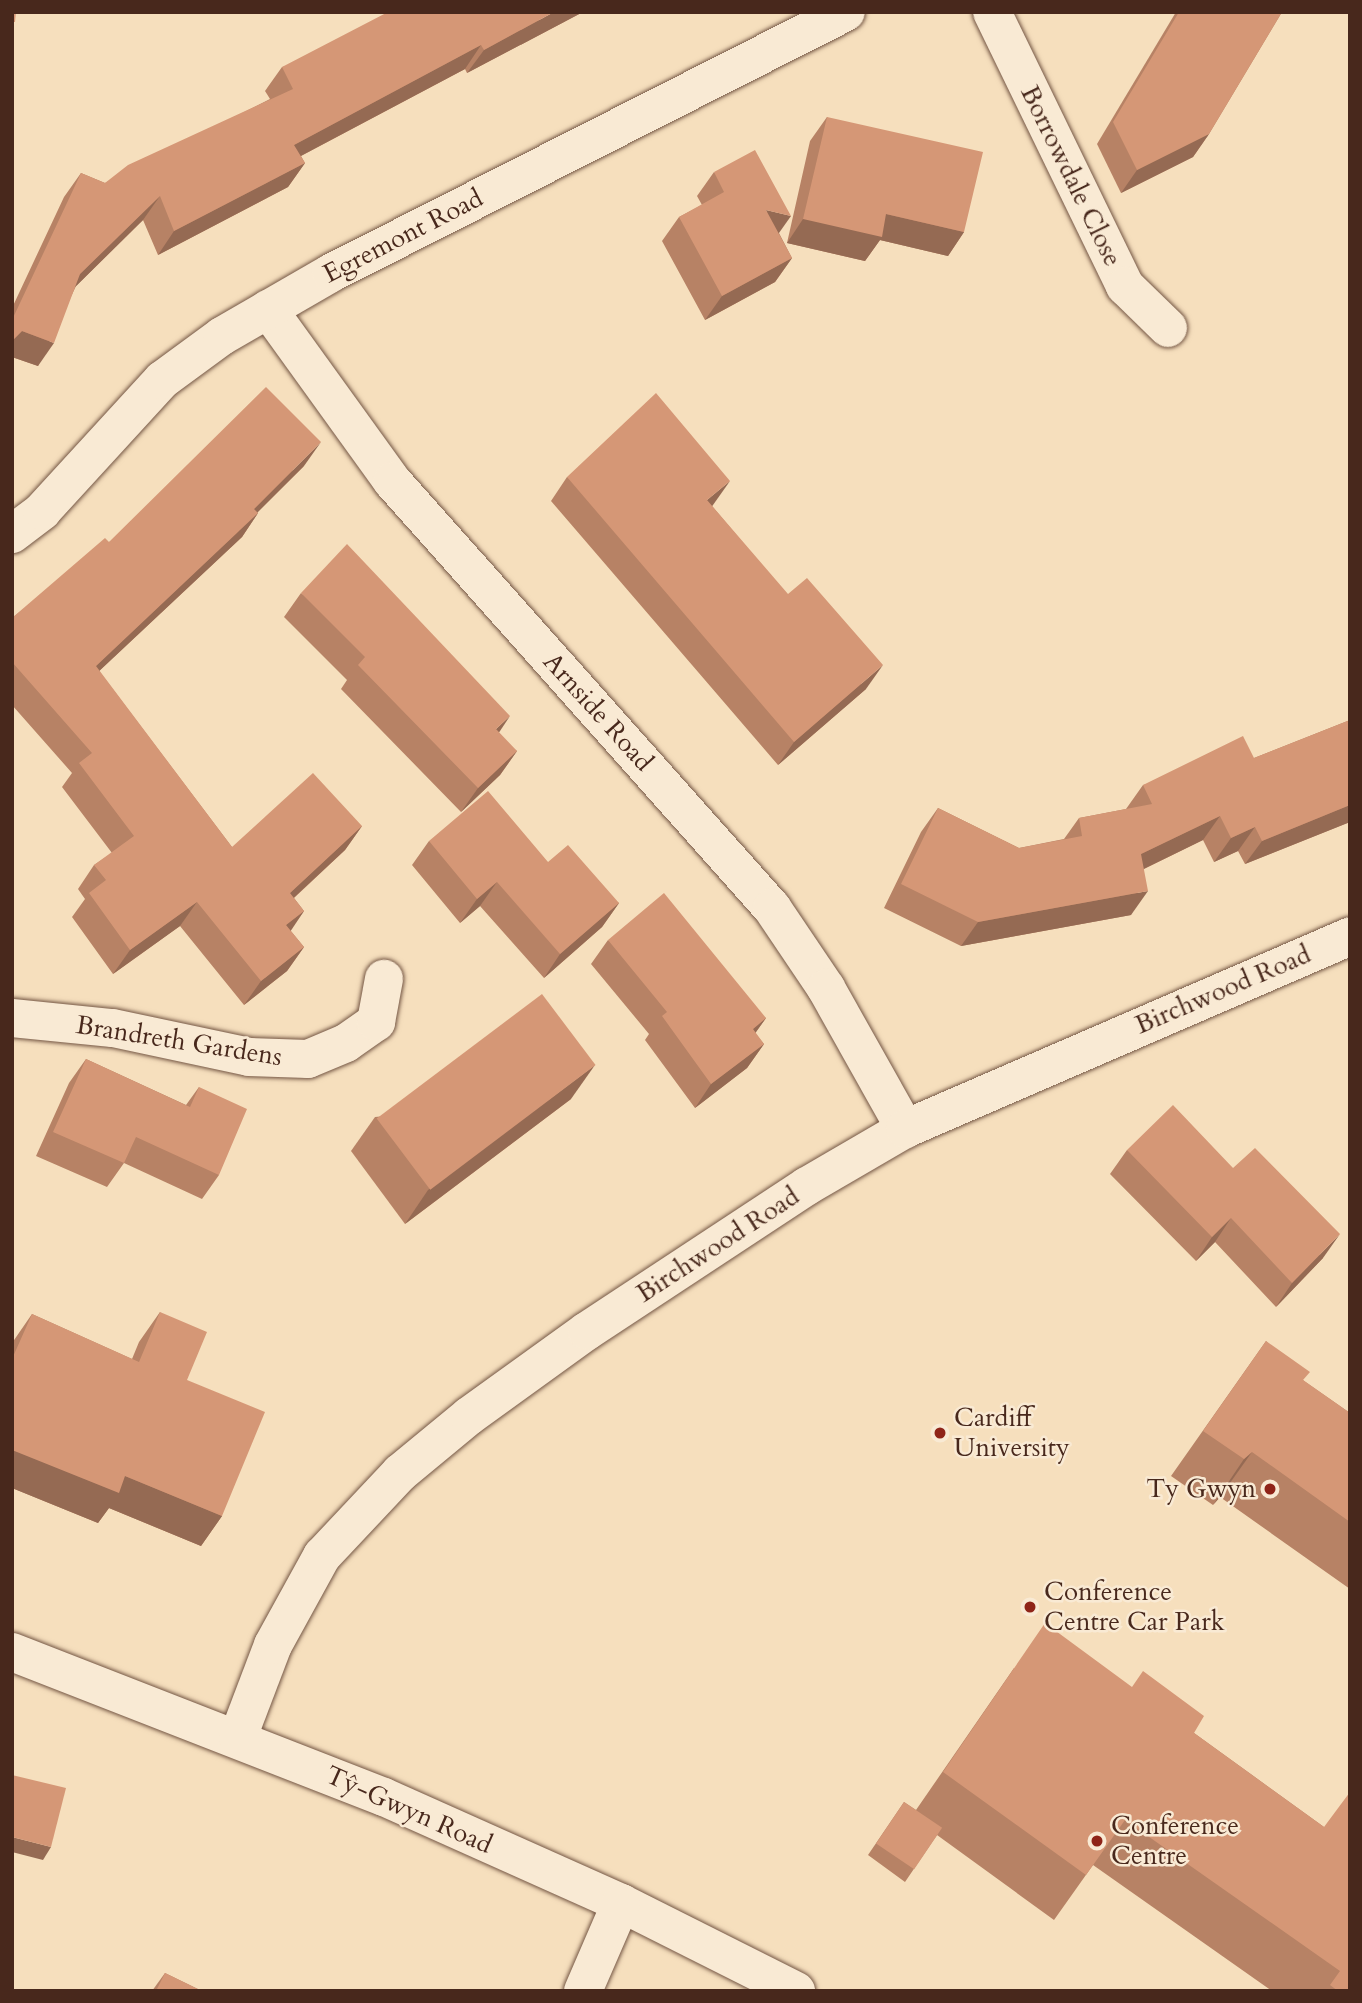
<!DOCTYPE html>
<html>
<head>
<meta charset="utf-8">
<style>
  body { margin:0 }
  #map { position:relative; width:1362px; height:2003px; overflow:hidden; background:#f6dfbd; font-family:Cardo,serif }
  div>[style] { position:absolute }
  .roads { filter:drop-shadow(0 0 2px #745644) drop-shadow(0 0 2px #745644) }
  .street>* { height:38px; margin:-19px; padding:0 19px; transform-origin:19px; border-radius:19px; background:#f9ead4 }
  .wall>* { inset:0; background:#b78265 }
  .shaded-wall>* { inset:0; background:#956a53 }
  .building>* { inset:0; background:#d59776; transform-origin:0 0 }
  .dots>* { width:19px; height:19px; translate:-50% -50%; box-sizing:border-box; border:4px solid #f9ead4; border-radius:50% }
  span { translate:-50% -50%; white-space:nowrap; text-align:center; line-height:1.15; -webkit-text-stroke:5px #f9ead4; paint-order:stroke }
  .street-label { font-size:26px; color:#48281c }
  .poi-label { font-size:26px; color:#48281c }
  .left { translate:0 -50%; text-align:left }
  .right { translate:-100% -50%; text-align:right }
  .frame { position:absolute; inset:0; border:14px solid #48281c; pointer-events:none }
</style>
</head>
<body>
<div id="map">
  <div class="roads">
    <div class="street">
      <div style="left:992px;top:12px;width:305px;rotate:64.1deg"></div>
      <div style="left:1125px;top:286px;width:60px;rotate:44.3deg"></div>
      <div style="left:268px;top:309px;width:212px;rotate:54.2deg"></div>
      <div style="left:392px;top:481px;width:572px;rotate:48.33deg"></div>
      <div style="left:772px;top:908px;width:97px;rotate:56deg"></div>
      <div style="left:826px;top:988px;width:162px;rotate:60.7deg"></div>
      <div style="left:12px;top:534px;width:38px;rotate:-37deg"></div>
      <div style="left:42px;top:511px;width:178px;rotate:-47.5deg"></div>
      <div style="left:162px;top:380px;width:74px;rotate:-36.3deg"></div>
      <div style="left:222px;top:336px;width:126px;rotate:-30deg"></div>
      <div style="left:331px;top:273px;width:577px;rotate:-26.88deg"></div>
      <div style="left:12px;top:1018px;width:101px;rotate:5.7deg"></div>
      <div style="left:113px;top:1028px;width:139px;rotate:12deg"></div>
      <div style="left:249px;top:1057px;width:59px;rotate:1.9deg"></div>
      <div style="left:308px;top:1059px;width:41px;rotate:-22.8deg"></div>
      <div style="left:346px;top:1043px;width:37px;rotate:-35deg"></div>
      <div style="left:376px;top:1022px;width:44px;rotate:-79.5deg"></div>
      <div style="left:12px;top:1652px;width:399px;rotate:21.3deg"></div>
      <div style="left:384px;top:1797px;width:260px;rotate:24.1deg"></div>
      <div style="left:621px;top:1903px;width:196px;rotate:26.7deg"></div>
      <div style="left:238px;top:1737px;width:98px;rotate:-69.2deg"></div>
      <div style="left:273px;top:1645px;width:102px;rotate:-61.2deg"></div>
      <div style="left:322px;top:1556px;width:114px;rotate:-46.8deg"></div>
      <div style="left:400px;top:1473px;width:89px;rotate:-39.6deg"></div>
      <div style="left:469px;top:1416px;width:145px;rotate:-35.8deg"></div>
      <div style="left:587px;top:1331px;width:263px;rotate:-33.4deg"></div>
      <div style="left:807px;top:1186px;width:113px;rotate:-30.2deg"></div>
      <div style="left:905px;top:1129px;width:485px;rotate:-23.4deg"></div>
      <div style="left:583px;top:1991px;width:96px;rotate:-66.6deg"></div>
    </div>
  </div>
  <div class="wall">
    <div style="clip-path:polygon(583px 12px,467px 73px,465px 69px,301px 156px,305px 163px,288px 187px,158px 255px,143px 220px,76px 286px,38px 366px,12px 357px,12px 308px,64px 197px,81px 173px,105px 183px,270px 99px,265px 91px,282px 67px)"></div>
    <div style="clip-path:polygon(1176px 12px,1282px 12px,1209px 134px,1193px 157px,1121px 193px,1097px 144px)"></div>
    <div style="clip-path:polygon(827px 117px,964px 232px,948px 256px,880px 240px,865px 261px,787px 243px,810px 141px)"></div>
    <div style="clip-path:polygon(714px 172px,779px 233px,792px 258px,775px 282px,705px 320px,662px 241px,679px 217px,702px 205px,697px 196px)"></div>
    <div style="clip-path:polygon(304px 466px,257px 512px,258px 513px,242px 537px,99px 671px,232px 847px,362px 826px,345px 850px,294px 898px,304px 911px,290px 930px,304px 947px,287px 971px,244px 1005px,180px 926px,113px 974px,72px 917px,85px 899px,78px 889px,94px 865px,112px 853px,62px 787px,72px 773px,12px 705px,12px 618px,109px 542px)"></div>
    <div style="clip-path:polygon(567px 477px,713px 505px,712px 506px,866px 689px,778px 765px,551px 501px)"></div>
    <div style="clip-path:polygon(301px 593px,517px 751px,500px 775px,461px 812px,341px 689px,347px 680px,284px 617px)"></div>
    <div style="clip-path:polygon(1350px 720px,1350px 822px,1245px 864px,1238px 851px,1214px 862px,1203px 840px,1144px 869px,1131px 915px,961px 946px,884px 908px,921px 832px,938px 808px,1019px 848px,1064px 839px,1079px 818px,1126px 809px,1143px 785px,1254px 758px)"></div>
    <div style="clip-path:polygon(429px 841px,548px 862px,619px 903px,602px 927px,544px 978px,480px 906px,460px 923px,412px 865px)"></div>
    <div style="clip-path:polygon(608px 940px,766px 1018px,755px 1033px,764px 1044px,747px 1068px,695px 1108px,645px 1040px,649px 1034px,591px 964px)"></div>
    <div style="clip-path:polygon(86px 1059px,186px 1105px,199px 1087px,219px 1175px,202px 1199px,124px 1163px,107px 1187px,36px 1156px,69px 1083px)"></div>
    <div style="clip-path:polygon(571px 1099px,405px 1224px,351px 1151px,375px 1117px)"></div>
    <div style="clip-path:polygon(1127px 1150px,1233px 1168px,1323px 1258px,1276px 1307px,1215px 1242px,1196px 1261px,1110px 1174px)"></div>
    <div style="clip-path:polygon(160px 1312px,187px 1380px,222px 1516px,201px 1546px,109px 1508px,98px 1523px,12px 1488px,12px 1343px,32px 1314px,132px 1359px,139px 1342px)"></div>
    <div style="clip-path:polygon(1266px 1341px,1304px 1381px,1350px 1413px,1350px 1589px,1220px 1497px,1213px 1505px,1171px 1476px)"></div>
    <div style="clip-path:polygon(1014px 1668px,1194px 1733px,1324px 1827px,1350px 1991px,1272px 1991px,1093px 1865px,1054px 1920px,937px 1835px,905px 1882px,868px 1855px,904px 1802px,916px 1810px)"></div>
    <div style="clip-path:polygon(165px 1973px,202px 1991px,152px 1991px)"></div>
  </div>
  <div class="shaded-wall">
    <div style="clip-path:polygon(554px 12px,583px 12px,467px 73px,484px 50px)"></div>
    <div style="clip-path:polygon(481px 45px,465px 69px,278px 168px,294px 145px)"></div>
    <div style="clip-path:polygon(1209px 134px,1193px 157px,1121px 193px,1137px 170px)"></div>
    <div style="clip-path:polygon(305px 163px,288px 187px,158px 255px,174px 231px)"></div>
    <div style="clip-path:polygon(160px 196px,143px 220px,64px 298px,80px 274px)"></div>
    <div style="clip-path:polygon(766px 210px,791px 216px,774px 240px)"></div>
    <div style="clip-path:polygon(886px 214px,964px 232px,948px 256px,880px 240px,865px 261px,787px 243px,803px 219px)"></div>
    <div style="clip-path:polygon(792px 258px,775px 282px,705px 320px,722px 296px)"></div>
    <div style="clip-path:polygon(22px 331px,54px 343px,38px 366px,12px 357px,12px 341px)"></div>
    <div style="clip-path:polygon(321px 442px,304px 466px,237px 533px,254px 509px)"></div>
    <div style="clip-path:polygon(730px 481px,713px 505px,690px 524px,707px 500px)"></div>
    <div style="clip-path:polygon(258px 513px,242px 537px,79px 690px,96px 666px)"></div>
    <div style="clip-path:polygon(883px 665px,866px 689px,778px 765px,794px 742px)"></div>
    <div style="clip-path:polygon(510px 716px,494px 740px,496px 729px)"></div>
    <div style="clip-path:polygon(517px 751px,500px 775px,461px 812px,478px 788px)"></div>
    <div style="clip-path:polygon(1350px 805px,1350px 822px,1245px 864px,1262px 841px)"></div>
    <div style="clip-path:polygon(1220px 816px,1203px 840px,1125px 878px,1141px 854px)"></div>
    <div style="clip-path:polygon(362px 826px,345px 850px,273px 917px,290px 893px)"></div>
    <div style="clip-path:polygon(1255px 827px,1238px 851px,1214px 862px,1231px 838px)"></div>
    <div style="clip-path:polygon(497px 882px,480px 906px,460px 923px,477px 899px)"></div>
    <div style="clip-path:polygon(1148px 891px,1131px 915px,961px 946px,978px 922px)"></div>
    <div style="clip-path:polygon(197px 902px,180px 926px,113px 974px,130px 950px)"></div>
    <div style="clip-path:polygon(619px 903px,602px 927px,544px 978px,560px 954px)"></div>
    <div style="clip-path:polygon(304px 911px,288px 935px,286px 925px)"></div>
    <div style="clip-path:polygon(304px 947px,287px 971px,244px 1005px,261px 981px)"></div>
    <div style="clip-path:polygon(766px 1018px,749px 1042px,753px 1029px)"></div>
    <div style="clip-path:polygon(764px 1044px,747px 1068px,695px 1108px,711px 1084px)"></div>
    <div style="clip-path:polygon(595px 1065px,571px 1099px,405px 1224px,428px 1190px)"></div>
    <div style="clip-path:polygon(1231px 1218px,1215px 1242px,1196px 1261px,1212px 1237px)"></div>
    <div style="clip-path:polygon(1340px 1234px,1323px 1258px,1276px 1307px,1292px 1283px)"></div>
    <div style="clip-path:polygon(12px 1450px,125px 1476px,222px 1516px,201px 1546px,109px 1508px,98px 1523px,12px 1488px)"></div>
    <div style="clip-path:polygon(1252px 1452px,1220px 1497px,1213px 1505px,1244px 1459px)"></div>
    <div style="clip-path:polygon(12px 1837px,51px 1847px,43px 1860px,12px 1852px)"></div>
  </div>
  <div class="building">
    <div style="clip-path:polygon(12px 12px,16px 12px,15px 22px,12px 22px)"></div>
    <div style="clip-path:polygon(388px 12px,554px 12px,484px 50px,481px 45px,294px 145px,305px 163px,174px 231px,160px 196px,80px 274px,54px 343px,22px 331px,12px 341px,12px 320px,81px 173px,105px 183px,128px 165px,293px 89px,282px 67px)"></div>
    <div style="clip-path:polygon(1179px 12px,1282px 12px,1209px 134px,1137px 170px,1113px 122px)"></div>
    <div style="clip-path:polygon(827px 117px,983px 152px,964px 232px,886px 214px,882px 237px,803px 219px)"></div>
    <div style="clip-path:polygon(755px 150px,791px 216px,766px 210px,792px 258px,722px 296px,679px 217px,724px 192px,714px 172px)"></div>
    <div style="clip-path:polygon(266px 387px,321px 442px,254px 509px,258px 513px,96px 666px,232px 847px,313px 773px,362px 826px,290px 893px,304px 911px,286px 925px,304px 947px,261px 981px,197px 902px,130px 950px,89px 893px,106px 880px,94px 865px,134px 836px,79px 763px,92px 753px,12px 662px,12px 618px,105px 538px,109px 542px)"></div>
    <div style="clip-path:polygon(656px 393px,730px 481px,707px 500px,788px 594px,807px 578px,883px 665px,794px 742px,567px 477px)"></div>
    <div style="clip-path:polygon(347px 544px,510px 716px,496px 729px,517px 751px,478px 788px,358px 665px,365px 657px,301px 593px)"></div>
    <div style="clip-path:polygon(1350px 720px,1350px 805px,1262px 841px,1255px 827px,1231px 838px,1220px 816px,1141px 854px,1148px 891px,978px 922px,901px 884px,938px 808px,1019px 848px,1082px 836px,1079px 818px,1152px 804px,1143px 785px,1243px 736px,1254px 758px)"></div>
    <div style="clip-path:polygon(488px 791px,548px 862px,568px 845px,619px 903px,560px 954px,497px 882px,477px 899px,429px 841px)"></div>
    <div style="clip-path:polygon(664px 893px,766px 1018px,753px 1029px,764px 1044px,711px 1084px,662px 1016px,667px 1012px,608px 940px)"></div>
    <div style="left:542px;top:994px;width:89px;height:207px;rotate:53deg"></div>
    <div style="clip-path:polygon(86px 1059px,190px 1107px,199px 1087px,247px 1109px,219px 1175px,136px 1137px,124px 1163px,53px 1132px)"></div>
    <div style="clip-path:polygon(1173px 1105px,1233px 1168px,1255px 1148px,1340px 1234px,1292px 1283px,1231px 1218px,1212px 1237px,1127px 1150px)"></div>
    <div style="clip-path:polygon(160px 1312px,207px 1332px,187px 1380px,265px 1412px,222px 1516px,125px 1476px,119px 1493px,12px 1450px,12px 1359px,32px 1314px,139px 1362px)"></div>
    <div style="clip-path:polygon(1266px 1341px,1310px 1372px,1303px 1380px,1350px 1413px,1350px 1522px,1252px 1452px,1244px 1459px,1203px 1431px)"></div>
    <div style="clip-path:polygon(1045px 1623px,1132px 1687px,1143px 1671px,1204px 1716px,1194px 1733px,1324px 1827px,1350px 1792px,1350px 1991px,1338px 1991px,1330px 1985px,1340px 1971px,1125px 1820px,1086px 1875px,943px 1772px)"></div>
    <div style="clip-path:polygon(12px 1775px,66px 1788px,51px 1847px,12px 1837px)"></div>
    <div style="left:904px;top:1802px;width:46px;height:50px;rotate:34deg"></div>
    <div style="clip-path:polygon(165px 1973px,202px 1991px,156px 1991px)"></div>
  </div>
  <div class="dots">
    <div style="left:940px;top:1433px;background:#8f2418"></div>
    <div style="left:1270px;top:1489px;background:#8f2418"></div>
    <div style="left:1030px;top:1607px;background:#8f2418"></div>
    <div style="left:1097px;top:1841px;background:#8f2418"></div>
  </div>
  <div class="street-label">
    <span style="left:1071px;top:176px;rotate:64deg">Borrowdale Close</span>
    <span style="left:403px;top:236px;rotate:-27deg">Egremont Road</span>
    <span style="left:598px;top:712px;rotate:48deg">Arnside Road</span>
    <span style="left:1223px;top:990px;rotate:-23deg">Birchwood Road</span>
    <span style="left:179px;top:1041px;rotate:9deg">Brandreth Gardens</span>
    <span style="left:718px;top:1245px;rotate:-33deg">Birchwood Road</span>
    <span style="left:409px;top:1810px;rotate:24deg">Tŷ-Gwyn Road</span>
  </div>
  <div class="poi-label">
    <span class="left" style="left:954px;top:1433px">Cardiff<br>University</span>
    <span class="right" style="left:1256px;top:1489px">Ty Gwyn</span>
    <span class="left" style="left:1044px;top:1607px">Conference<br>Centre Car Park</span>
    <span class="left" style="left:1111px;top:1841px">Conference<br>Centre</span>
  </div>
  <div class="frame"></div>
</div>
</body>
</html>
